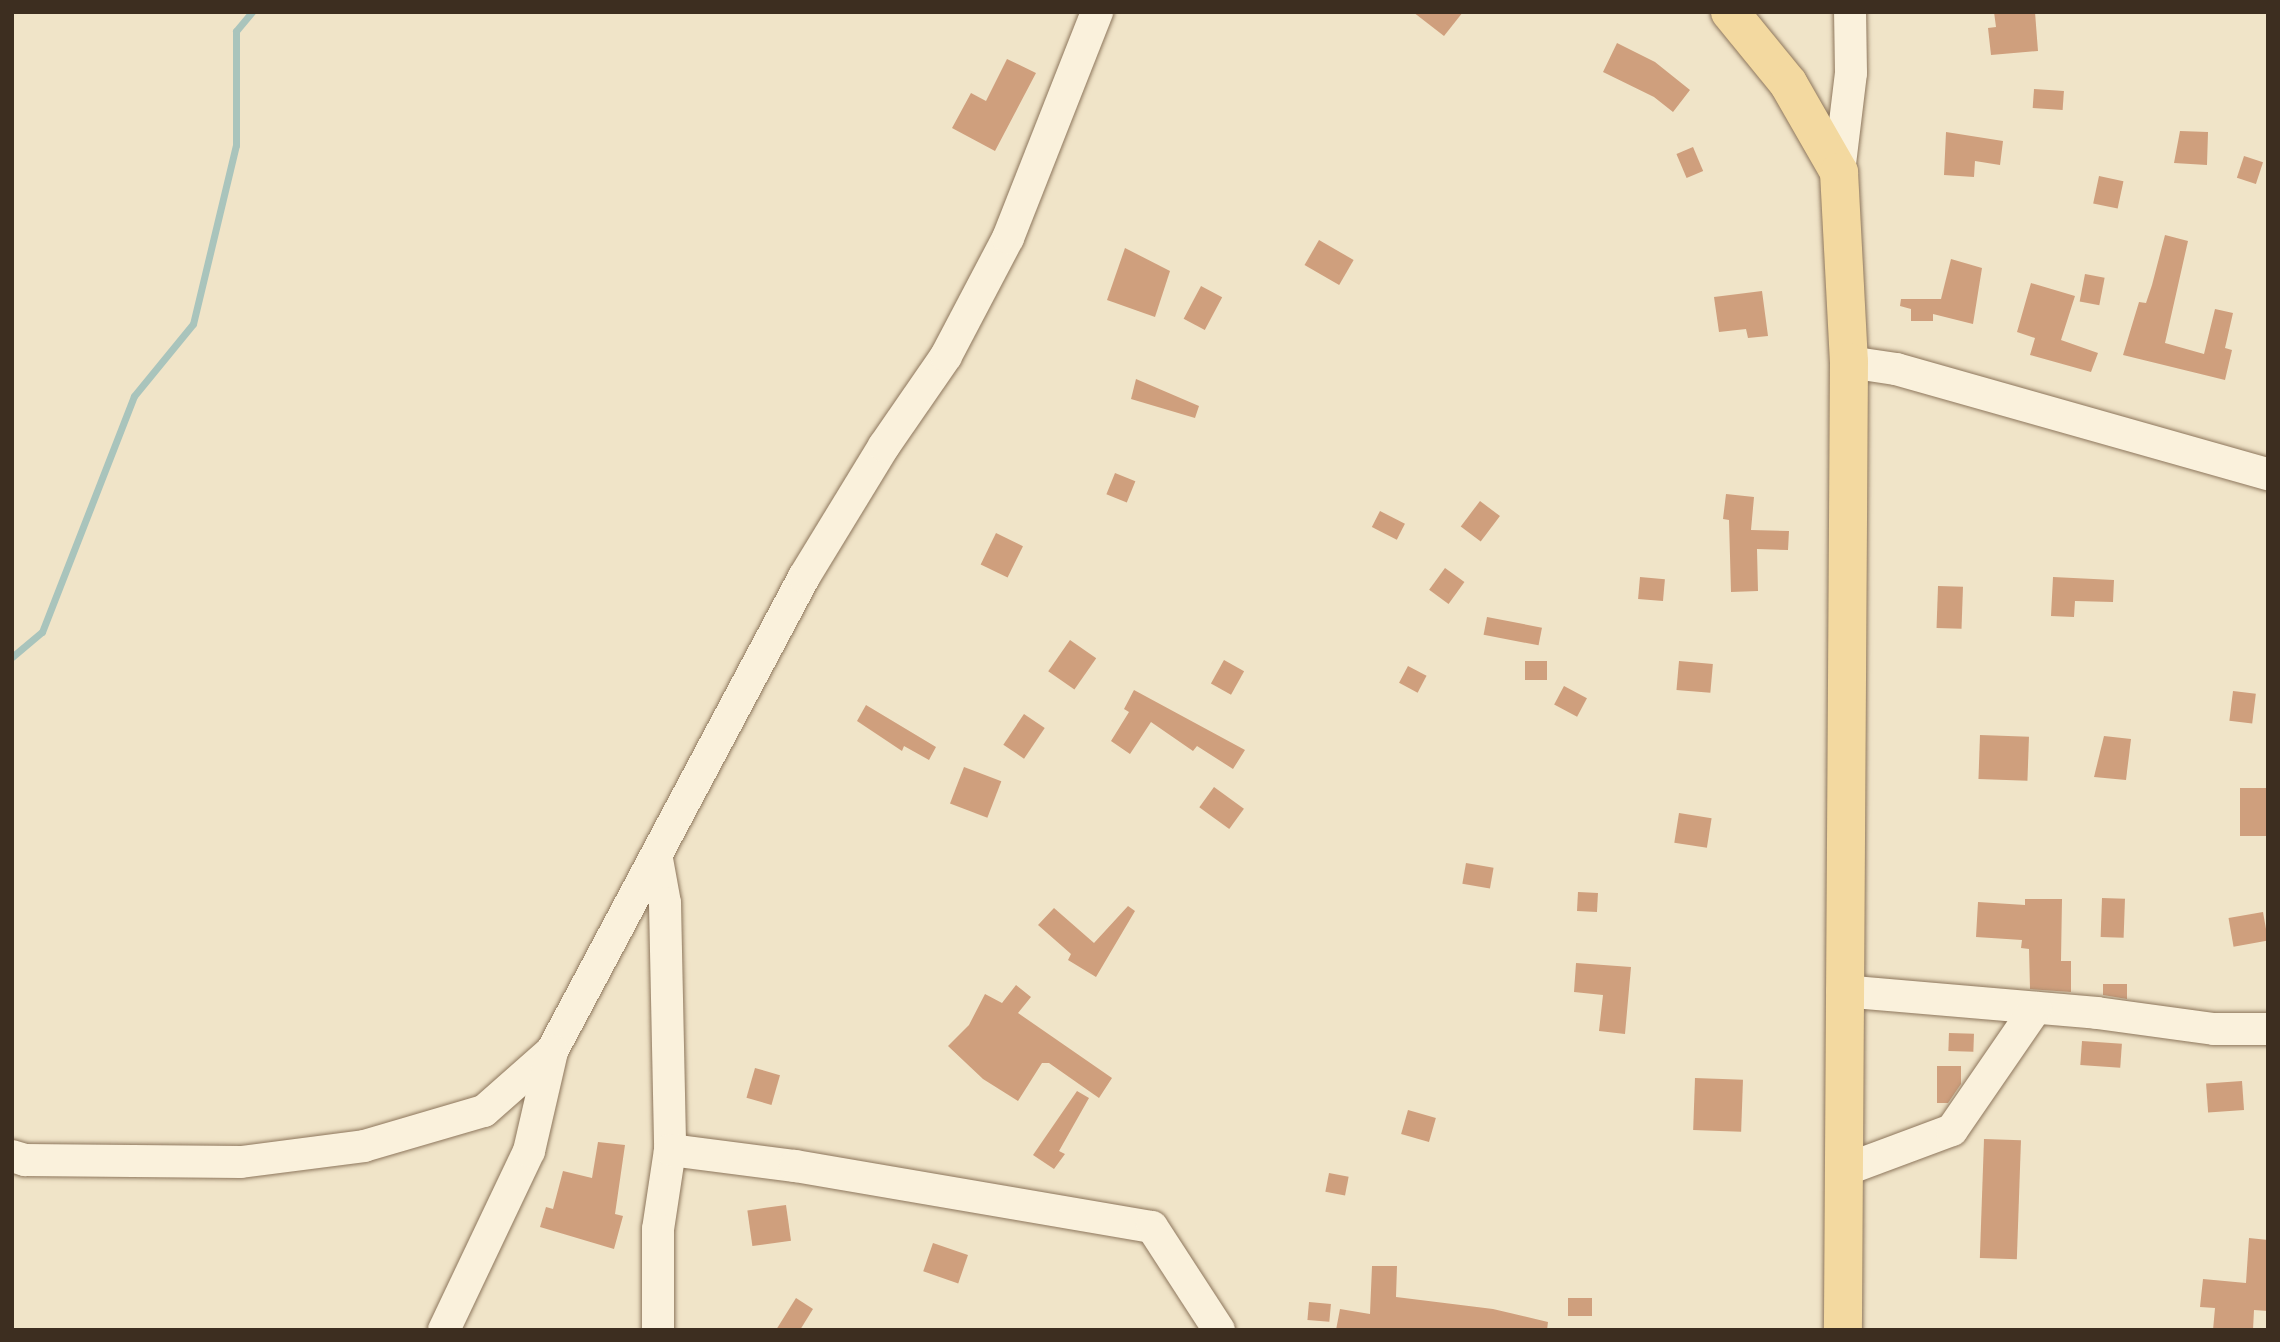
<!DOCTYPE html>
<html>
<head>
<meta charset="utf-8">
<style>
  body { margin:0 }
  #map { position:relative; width:2280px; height:1342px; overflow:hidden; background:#f0e4c8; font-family:"Source Serif 4",serif }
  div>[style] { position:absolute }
  .stream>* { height:7px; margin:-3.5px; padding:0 3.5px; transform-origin:3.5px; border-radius:3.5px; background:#a9c4bc }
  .building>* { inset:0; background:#cf9f7d; transform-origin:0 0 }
  .roads { filter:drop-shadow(0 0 2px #8d765c) drop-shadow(0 0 2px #8d765c) }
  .minor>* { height:32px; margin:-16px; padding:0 16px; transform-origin:16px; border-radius:16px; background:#faf1dc }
  .major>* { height:38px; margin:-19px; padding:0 19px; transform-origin:19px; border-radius:19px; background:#f3d9a0 }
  span { translate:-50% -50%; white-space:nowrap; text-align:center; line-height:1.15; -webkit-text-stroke:5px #f7eed8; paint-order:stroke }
  .frame { position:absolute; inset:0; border:14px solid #3d2e20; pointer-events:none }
</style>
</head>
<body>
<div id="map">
  <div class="stream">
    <div style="left:12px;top:657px;width:39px;rotate:-40deg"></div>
    <div style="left:42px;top:632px;width:253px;rotate:-68.7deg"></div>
    <div style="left:134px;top:396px;width:93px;rotate:-50.7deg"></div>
    <div style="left:193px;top:324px;width:184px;rotate:-76.5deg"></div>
    <div style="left:236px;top:145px;width:114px;rotate:-90deg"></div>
    <div style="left:236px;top:31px;width:25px;rotate:-50deg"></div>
  </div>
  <div class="building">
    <div style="clip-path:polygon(1413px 12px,1463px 12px,1444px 36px)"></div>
    <div style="clip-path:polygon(1994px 12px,2035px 12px,2038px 51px,1991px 55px,1988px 28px,1996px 27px)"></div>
    <div style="clip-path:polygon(1617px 43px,1655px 62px,1690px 90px,1673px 112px,1654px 97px,1603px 72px)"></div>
    <div style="clip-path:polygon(1007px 59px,1036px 73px,995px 151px,952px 128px,971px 93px,986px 101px)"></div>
    <div style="left:2034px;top:89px;width:30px;height:19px;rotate:4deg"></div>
    <div style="clip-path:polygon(2180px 131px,2208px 132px,2207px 165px,2174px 163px)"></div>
    <div style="clip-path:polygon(1946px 132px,2003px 141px,2000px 165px,1975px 161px,1974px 177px,1944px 175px)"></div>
    <div style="left:1693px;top:147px;width:26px;height:18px;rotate:67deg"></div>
    <div style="left:2244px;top:156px;width:20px;height:23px;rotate:18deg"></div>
    <div style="left:2099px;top:176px;width:25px;height:28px;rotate:12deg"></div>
    <div style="clip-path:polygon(2165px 235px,2188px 241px,2165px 343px,2204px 354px,2215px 309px,2233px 313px,2225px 348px,2232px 350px,2225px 380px,2123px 355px,2139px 302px,2146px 303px,2152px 285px)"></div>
    <div style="left:1319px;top:240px;width:40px;height:29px;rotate:30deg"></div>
    <div style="clip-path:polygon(1125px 248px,1170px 271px,1155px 317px,1107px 300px)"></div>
    <div style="clip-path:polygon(1951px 259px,1982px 268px,1973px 324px,1933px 314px,1933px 321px,1911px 321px,1911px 309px,1900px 306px,1901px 299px,1941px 299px)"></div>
    <div style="left:2085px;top:274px;width:20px;height:28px;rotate:11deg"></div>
    <div style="clip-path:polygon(2031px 283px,2075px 296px,2061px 340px,2098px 353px,2091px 372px,2030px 355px,2035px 338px,2017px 332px)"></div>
    <div style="left:1201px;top:286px;width:24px;height:37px;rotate:28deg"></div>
    <div style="clip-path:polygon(1762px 291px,1768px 336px,1748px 338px,1746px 329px,1719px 332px,1714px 297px)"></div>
    <div style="clip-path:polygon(1136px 379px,1199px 406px,1195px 418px,1131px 399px)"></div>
    <div style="left:1115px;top:473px;width:22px;height:23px;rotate:22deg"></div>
    <div style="clip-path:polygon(1726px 494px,1754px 497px,1751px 530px,1789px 531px,1788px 550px,1757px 549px,1758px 591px,1731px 592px,1729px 520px,1723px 519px)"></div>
    <div style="left:1480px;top:501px;width:25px;height:32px;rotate:37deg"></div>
    <div style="left:1380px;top:511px;width:28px;height:18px;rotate:27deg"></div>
    <div style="left:996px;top:533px;width:30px;height:35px;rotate:26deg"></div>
    <div style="left:1445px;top:568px;width:24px;height:27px;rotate:36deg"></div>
    <div style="left:1640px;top:577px;width:25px;height:22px;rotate:5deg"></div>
    <div style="clip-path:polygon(2053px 577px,2114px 580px,2113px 602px,2075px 601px,2074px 617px,2051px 616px)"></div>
    <div style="left:1938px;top:586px;width:25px;height:42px;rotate:2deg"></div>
    <div style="left:1487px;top:617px;width:56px;height:18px;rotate:11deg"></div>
    <div style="left:1070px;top:640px;width:32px;height:38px;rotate:35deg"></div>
    <div style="left:1224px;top:660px;width:23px;height:27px;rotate:29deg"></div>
    <div style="left:1525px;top:661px;width:22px;height:19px"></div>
    <div style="left:1679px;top:661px;width:34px;height:29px;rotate:5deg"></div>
    <div style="left:1408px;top:666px;width:21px;height:19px;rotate:28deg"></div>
    <div style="left:1564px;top:686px;width:26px;height:21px;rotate:28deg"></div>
    <div style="clip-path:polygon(1134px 690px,1245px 750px,1233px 769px,1197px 746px,1193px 751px,1151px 722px,1130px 754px,1111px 741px,1129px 712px,1124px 709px)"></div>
    <div style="left:2233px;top:691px;width:23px;height:30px;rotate:7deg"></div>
    <div style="clip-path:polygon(866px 705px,936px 747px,929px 760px,904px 746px,902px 751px,857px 721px)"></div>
    <div style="left:1024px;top:714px;width:25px;height:37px;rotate:34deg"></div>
    <div style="left:1980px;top:735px;width:49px;height:44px;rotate:2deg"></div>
    <div style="clip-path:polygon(2104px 736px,2131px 739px,2126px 780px,2094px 777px)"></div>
    <div style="left:964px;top:767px;width:40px;height:39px;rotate:21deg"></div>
    <div style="left:1214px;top:787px;width:37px;height:25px;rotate:36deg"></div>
    <div style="left:2268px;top:788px;width:48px;height:28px;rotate:90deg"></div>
    <div style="left:1679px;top:813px;width:33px;height:30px;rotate:9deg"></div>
    <div style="left:1466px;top:863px;width:28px;height:21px;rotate:10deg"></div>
    <div style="left:1578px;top:892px;width:20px;height:19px;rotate:3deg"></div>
    <div style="left:2102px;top:898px;width:23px;height:39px;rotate:2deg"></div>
    <div style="clip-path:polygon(2025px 899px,2062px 899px,2061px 961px,2071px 961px,2071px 992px,2030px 989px,2029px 949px,2021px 948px,2022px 940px,1976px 937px,1978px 902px,2025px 905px)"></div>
    <div style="clip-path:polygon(1128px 906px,1135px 911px,1096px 977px,1068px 960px,1071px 954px,1038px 925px,1054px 908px,1094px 943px)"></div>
    <div style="left:2263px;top:912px;width:29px;height:35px;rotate:80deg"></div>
    <div style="clip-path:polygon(1576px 963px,1631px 967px,1625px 1034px,1599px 1031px,1603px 995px,1574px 992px)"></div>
    <div style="clip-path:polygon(2103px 984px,2127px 984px,2127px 999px,2103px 995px)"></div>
    <div style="clip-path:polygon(1016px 985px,1031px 997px,1018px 1013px,1112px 1078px,1099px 1098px,1049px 1063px,1042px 1063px,1018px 1101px,983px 1079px,948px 1046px,969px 1025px,985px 994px,1002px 1003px)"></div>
    <div style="left:1949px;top:1033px;width:25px;height:18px;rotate:2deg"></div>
    <div style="left:2082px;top:1041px;width:40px;height:24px;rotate:4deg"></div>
    <div style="clip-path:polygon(1937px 1066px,1961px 1066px,1961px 1084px,1948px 1103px,1937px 1103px)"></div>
    <div style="left:755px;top:1068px;width:26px;height:31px;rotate:16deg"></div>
    <div style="left:1695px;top:1078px;width:48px;height:52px;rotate:2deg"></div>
    <div style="left:2242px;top:1081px;width:29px;height:36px;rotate:86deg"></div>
    <div style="clip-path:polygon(1077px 1091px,1089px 1098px,1059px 1151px,1065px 1154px,1054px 1169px,1033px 1155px)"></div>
    <div style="left:1408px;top:1110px;width:29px;height:25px;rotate:16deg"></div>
    <div style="left:1984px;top:1139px;width:37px;height:119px;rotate:2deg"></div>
    <div style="clip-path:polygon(598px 1142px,625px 1145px,615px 1214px,623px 1216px,614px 1249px,540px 1227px,546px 1207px,553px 1209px,563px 1171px,592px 1178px)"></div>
    <div style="left:1329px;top:1173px;width:20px;height:19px;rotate:11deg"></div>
    <div style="left:786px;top:1205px;width:36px;height:39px;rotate:82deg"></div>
    <div style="clip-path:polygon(2249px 1238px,2268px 1240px,2268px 1311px,2254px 1310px,2253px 1330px,2213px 1330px,2215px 1308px,2200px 1307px,2203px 1279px,2246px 1283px)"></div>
    <div style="left:933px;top:1243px;width:37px;height:30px;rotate:19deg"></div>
    <div style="clip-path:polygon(1372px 1266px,1397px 1266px,1396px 1297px,1493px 1309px,1548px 1322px,1547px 1330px,1336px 1330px,1340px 1309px,1370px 1314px)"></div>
    <div style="clip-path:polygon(796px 1298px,813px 1309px,800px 1330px,776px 1330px)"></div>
    <div style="left:1568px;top:1298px;width:24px;height:18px"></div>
    <div style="left:1309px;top:1302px;width:22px;height:18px;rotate:5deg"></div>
  </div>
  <div class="roads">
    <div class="minor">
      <div style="left:1839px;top:172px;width:100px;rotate:-83.1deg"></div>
      <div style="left:1851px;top:73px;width:61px;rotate:-90.9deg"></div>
      <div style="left:1849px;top:362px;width:48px;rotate:8.5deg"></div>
      <div style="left:1896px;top:369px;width:387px;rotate:15.8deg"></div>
      <div style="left:657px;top:859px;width:45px;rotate:79.7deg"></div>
      <div style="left:665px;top:903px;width:247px;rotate:88.8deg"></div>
      <div style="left:670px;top:1150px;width:80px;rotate:98.6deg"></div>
      <div style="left:658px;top:1229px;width:101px;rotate:90deg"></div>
      <div style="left:1842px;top:991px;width:256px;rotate:4.9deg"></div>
      <div style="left:2097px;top:1013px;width:118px;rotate:7.8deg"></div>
      <div style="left:2214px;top:1029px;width:54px"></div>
      <div style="left:670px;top:1150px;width:126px;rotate:7.3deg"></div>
      <div style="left:795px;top:1166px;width:362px;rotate:9.7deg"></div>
      <div style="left:1152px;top:1227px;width:123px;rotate:57deg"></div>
      <div style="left:12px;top:1156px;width:14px;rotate:17deg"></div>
      <div style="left:25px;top:1160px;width:216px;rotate:0.5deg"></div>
      <div style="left:241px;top:1162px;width:124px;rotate:-7.4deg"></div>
      <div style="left:364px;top:1146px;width:125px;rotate:-16.3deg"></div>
      <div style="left:484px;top:1111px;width:91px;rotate:-41.4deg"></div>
      <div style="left:552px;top:1051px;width:537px;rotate:-62deg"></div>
      <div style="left:804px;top:577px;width:153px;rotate:-58.6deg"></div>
      <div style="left:884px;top:446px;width:109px;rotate:-55.4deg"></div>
      <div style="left:946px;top:356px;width:133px;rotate:-62.3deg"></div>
      <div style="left:1008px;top:238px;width:243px;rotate:-68.5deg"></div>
      <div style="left:1845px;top:1170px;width:114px;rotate:-20.5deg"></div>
      <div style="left:1952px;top:1130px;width:148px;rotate:-55.5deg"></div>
      <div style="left:444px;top:1330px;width:198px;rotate:-64.6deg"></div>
      <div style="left:529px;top:1151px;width:103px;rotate:-77deg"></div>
    </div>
    <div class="major">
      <div style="left:1730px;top:12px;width:92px;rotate:50.8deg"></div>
      <div style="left:1788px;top:83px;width:103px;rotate:60.2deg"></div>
      <div style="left:1839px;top:172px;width:190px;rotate:87deg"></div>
      <div style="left:1849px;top:362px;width:968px;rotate:90.36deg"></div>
    </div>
  </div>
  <div class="frame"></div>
</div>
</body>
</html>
